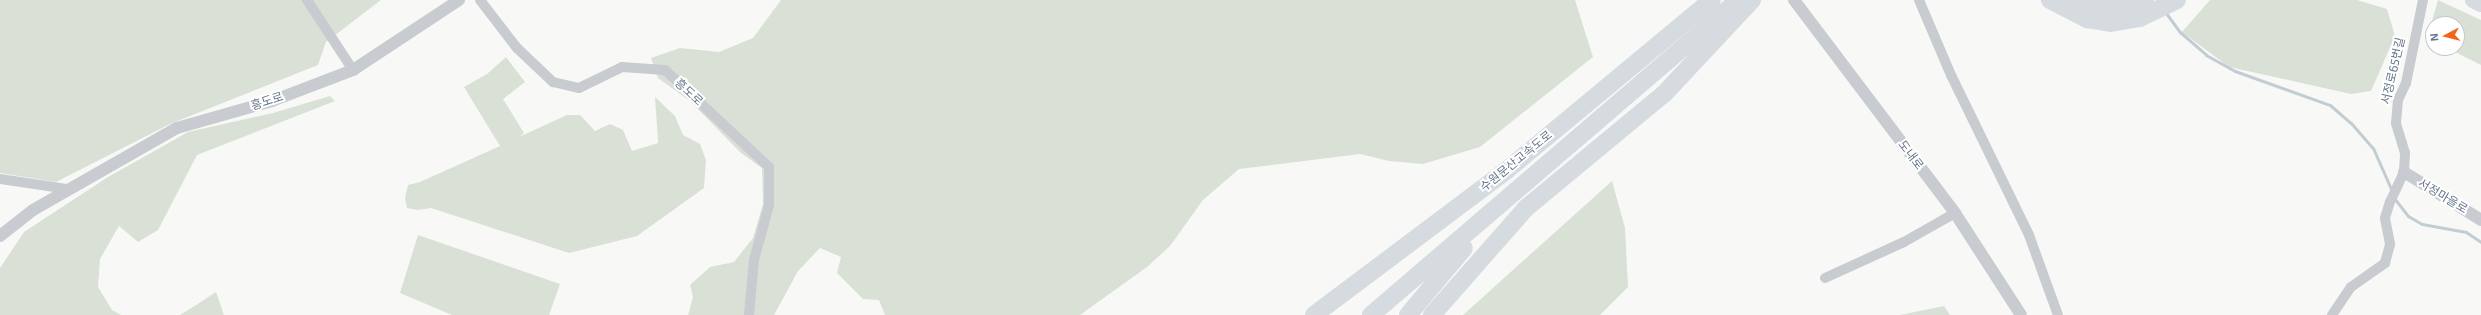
<!DOCTYPE html>
<html>
<head>
<meta charset="utf-8">
<style>
  body { margin:0 }
  #map { position:relative; width:2481px; height:315px; overflow:hidden; background:#f8f9f6; font-family:"Exo 2","Noto Sans KR",sans-serif }
  div>[style] { position:absolute }
  .green>* { inset:0; background:#d9e1d6 }
  .stream>* { height:3px; margin:-1.5px; padding:0 1.5px; transform-origin:1.5px; border-radius:1.5px; background:#c2cdd3 }
  .minor>* { height:10px; margin:-5px; padding:0 5px; transform-origin:5px; border-radius:5px; background:#c8cbd0 }
  .tertiary>* { height:12px; margin:-6px; padding:0 6px; transform-origin:6px; border-radius:6px; background:#c8cbd0 }
  .trunk>* { height:16px; margin:-8px; padding:0 8px; transform-origin:8px; border-radius:8px; background:#d6dbe0 }
  .motorway>* { height:18px; margin:-9px; padding:0 9px; transform-origin:9px; border-radius:9px; background:#d6dbe0 }
  span { translate:-50% -50%; white-space:nowrap; text-align:center; line-height:1.15; -webkit-text-stroke:4px #fff; paint-order:stroke }
  .street-label { font-size:12px; color:#65758a }
  .north { position:absolute; left:2425px; top:16px; width:40px; height:40px; box-sizing:border-box; background:#fff; border:1px solid #c1c8d0; border-radius:50%; rotate:263deg; font-size:11px; font-weight:700; line-height:16px; text-align:center; color:#65758a }
  .north::after { content:''; display:block; margin:auto; width:14px; height:18px; background:#f4651a; clip-path:polygon(50% 0,100% 100%,50% 72%,0 100%) }
</style>
</head>
<body>
<div id="map">
  <div class="green">
    <div style="clip-path:polygon(0 0,381px 0,326px 42px,318px 65px,170px 124px,56px 182px,0 173px)"></div>
    <div style="clip-path:polygon(781px 0,1575px 0,1593px 57px,1480px 147px,1423px 164px,1389px 161px,1360px 154px,1239px 169px,1203px 200px,1170px 246px,1147px 267px,1080px 315px,885px 315px,879px 300px,863px 299px,837px 273px,841px 257px,820px 248px,798px 271px,774px 315px,688px 315px,693px 297px,690px 285px,710px 267px,734px 262px,753px 238px,763px 204px,762px 168px,741px 153px,690px 101px,658px 78px,651px 58px,680px 48px,719px 52px,753px 38px)"></div>
    <div style="clip-path:polygon(2210px 0,2357px 0,2387px 9px,2395px 36px,2371px 91px,2351px 94px,2229px 67px,2182px 32px)"></div>
    <div style="clip-path:polygon(2438px 0,2481px 20px,2481px 65px,2447px 48px,2457px 48px,2457px 24px,2433px 24px,2433px 41px,2427px 38px)"></div>
    <div style="clip-path:polygon(506px 57px,525px 82px,503px 99px,524px 133px,519px 137px,567px 115px,580px 115px,595px 131px,610px 124px,623px 130px,632px 151px,658px 143px,655px 97px,675px 116px,683px 135px,700px 144px,706px 160px,704px 188px,637px 236px,569px 253px,431px 208px,418px 210px,407px 208px,405px 198px,408px 185px,420px 182px,500px 146px,464px 87px,487px 74px)"></div>
    <div style="clip-path:polygon(330px 96px,335px 101px,197px 155px,158px 230px,138px 242px,119px 226px,100px 259px,98px 287px,112px 310px,121px 315px,0 315px,0 268px,24px 232px,108px 177px,188px 132px,273px 113px)"></div>
    <div style="clip-path:polygon(1612px 181px,1625px 228px,1628px 287px,1600px 315px,1463px 315px)"></div>
    <div style="clip-path:polygon(418px 235px,560px 284px,549px 315px,452px 315px,400px 293px)"></div>
    <div style="clip-path:polygon(216px 292px,224px 315px,180px 315px,196px 305px)"></div>
    <div style="clip-path:polygon(1944px 306px,1950px 315px,1900px 315px)"></div>
  </div>
  <div class="stream">
    <div style="left:2166px;top:13px;width:24px;rotate:54deg"></div>
    <div style="left:2180px;top:32px;width:35px;rotate:41deg"></div>
    <div style="left:2206px;top:55px;width:33px;rotate:29deg"></div>
    <div style="left:2235px;top:71px;width:101px;rotate:19.7deg"></div>
    <div style="left:2330px;top:105px;width:28px;rotate:41deg"></div>
    <div style="left:2351px;top:123px;width:33px;rotate:49deg"></div>
    <div style="left:2373px;top:148px;width:47px;rotate:66.2deg"></div>
    <div style="left:2394px;top:198px;width:23px;rotate:52deg"></div>
    <div style="left:2408px;top:216px;width:16px;rotate:30deg"></div>
    <div style="left:2422px;top:224px;width:45px;rotate:10.3deg"></div>
    <div style="left:2466px;top:232px;width:18px;rotate:34deg"></div>
  </div>
  <div class="minor">
    <div style="left:307px;top:0;width:84px;rotate:56.7deg"></div>
    <div style="left:480px;top:0;width:61px;rotate:52.4deg"></div>
    <div style="left:517px;top:48px;width:50px;rotate:43.4deg"></div>
    <div style="left:553px;top:82px;width:27px;rotate:13deg"></div>
    <div style="left:579px;top:88px;width:48px;rotate:-26deg"></div>
    <div style="left:622px;top:67px;width:43px;rotate:4deg"></div>
    <div style="left:665px;top:70px;width:142px;rotate:43deg"></div>
    <div style="left:769px;top:167px;width:38px;rotate:90deg"></div>
    <div style="left:769px;top:205px;width:57px;rotate:105.3deg"></div>
    <div style="left:754px;top:260px;width:55px;rotate:95.2deg"></div>
    <div style="left:1919px;top:0;width:82px;rotate:66.9deg"></div>
    <div style="left:1951px;top:75px;width:178px;rotate:64deg"></div>
    <div style="left:2029px;top:235px;width:85px;rotate:70.1deg"></div>
    <div style="left:0;top:179px;width:69px;rotate:8.4deg"></div>
    <div style="left:1825px;top:278px;width:87px;rotate:-24.5deg"></div>
    <div style="left:1904px;top:242px;width:59px;rotate:-29.6deg"></div>
    <div style="left:2332px;top:315px;width:34px;rotate:-56deg"></div>
    <div style="left:2351px;top:287px;width:42px;rotate:-35.2deg"></div>
    <div style="left:2385px;top:263px;width:20px;rotate:-75deg"></div>
    <div style="left:2390px;top:244px;width:26px;rotate:-101deg"></div>
    <div style="left:2385px;top:218px;width:17px;rotate:-73deg"></div>
    <div style="left:2390px;top:202px;width:33px;rotate:-65deg"></div>
    <div style="left:2404px;top:172px;width:19px;rotate:-87deg"></div>
    <div style="left:2405px;top:153px;width:31px;rotate:-107deg"></div>
    <div style="left:2396px;top:123px;width:23px;rotate:-85deg"></div>
    <div style="left:2398px;top:100px;width:19px;rotate:-65deg"></div>
    <div style="left:2406px;top:83px;width:85px;rotate:-78.4deg"></div>
  </div>
  <div class="tertiary">
    <div style="left:1794px;top:0;width:267px;rotate:52.9deg"></div>
    <div style="left:1955px;top:213px;width:121px;rotate:57.1deg"></div>
    <div style="left:2404px;top:172px;width:91px;rotate:31.9deg"></div>
    <div style="left:0;top:236px;width:42px;rotate:-38.2deg"></div>
    <div style="left:33px;top:210px;width:166px;rotate:-29.7deg"></div>
    <div style="left:177px;top:128px;width:99px;rotate:-15.9deg"></div>
    <div style="left:272px;top:101px;width:87px;rotate:-20.9deg"></div>
    <div style="left:353px;top:70px;width:127px;rotate:-33.4deg"></div>
  </div>
  <div class="trunk">
    <div style="left:2473px;top:0;width:9px;rotate:27deg"></div>
  </div>
  <div class="motorway">
    <div style="left:2050px;top:0;width:42px;rotate:27.2deg"></div>
    <div style="left:2087px;top:19px;width:24px;rotate:9deg"></div>
    <div style="left:2111px;top:23px;width:29px;rotate:-10deg"></div>
    <div style="left:2140px;top:18px;width:41px;rotate:-25.9deg"></div>
    <div style="left:2079px;top:0;width:28px;rotate:13deg"></div>
    <div style="left:2106px;top:6px;width:25px;rotate:-2deg"></div>
    <div style="left:2131px;top:5px;width:15px;rotate:-20deg"></div>
    <div style="left:1314px;top:315px;width:241px;rotate:-36.9deg"></div>
    <div style="left:1507px;top:170px;width:266px;rotate:-39.7deg"></div>
    <div style="left:1371px;top:315px;width:484px;rotate:-40.6deg"></div>
    <div style="left:1408px;top:315px;width:87px;rotate:-50.1deg"></div>
    <div style="left:1432px;top:315px;width:142px;rotate:-48.7deg"></div>
    <div style="left:1526px;top:208px;width:179px;rotate:-39.6deg"></div>
    <div style="left:1664px;top:94px;width:129px;rotate:-46.9deg"></div>
  </div>
  <div class="street-label">
    <span style="left:2393px;top:71px;rotate:-77deg">서정로65번길</span>
    <span style="left:689px;top:92px;rotate:43deg">흥도로</span>
    <span style="left:267px;top:101px;rotate:-18deg">흥도로</span>
    <span style="left:1911px;top:155px;rotate:53deg">도내로</span>
    <span style="left:1516px;top:161px;rotate:-39deg">수원문산고속도로</span>
    <span style="left:2443px;top:196px;rotate:31deg">서정마을로</span>
  </div>
  <div class="north">N</div>
</div>
</body>
</html>
